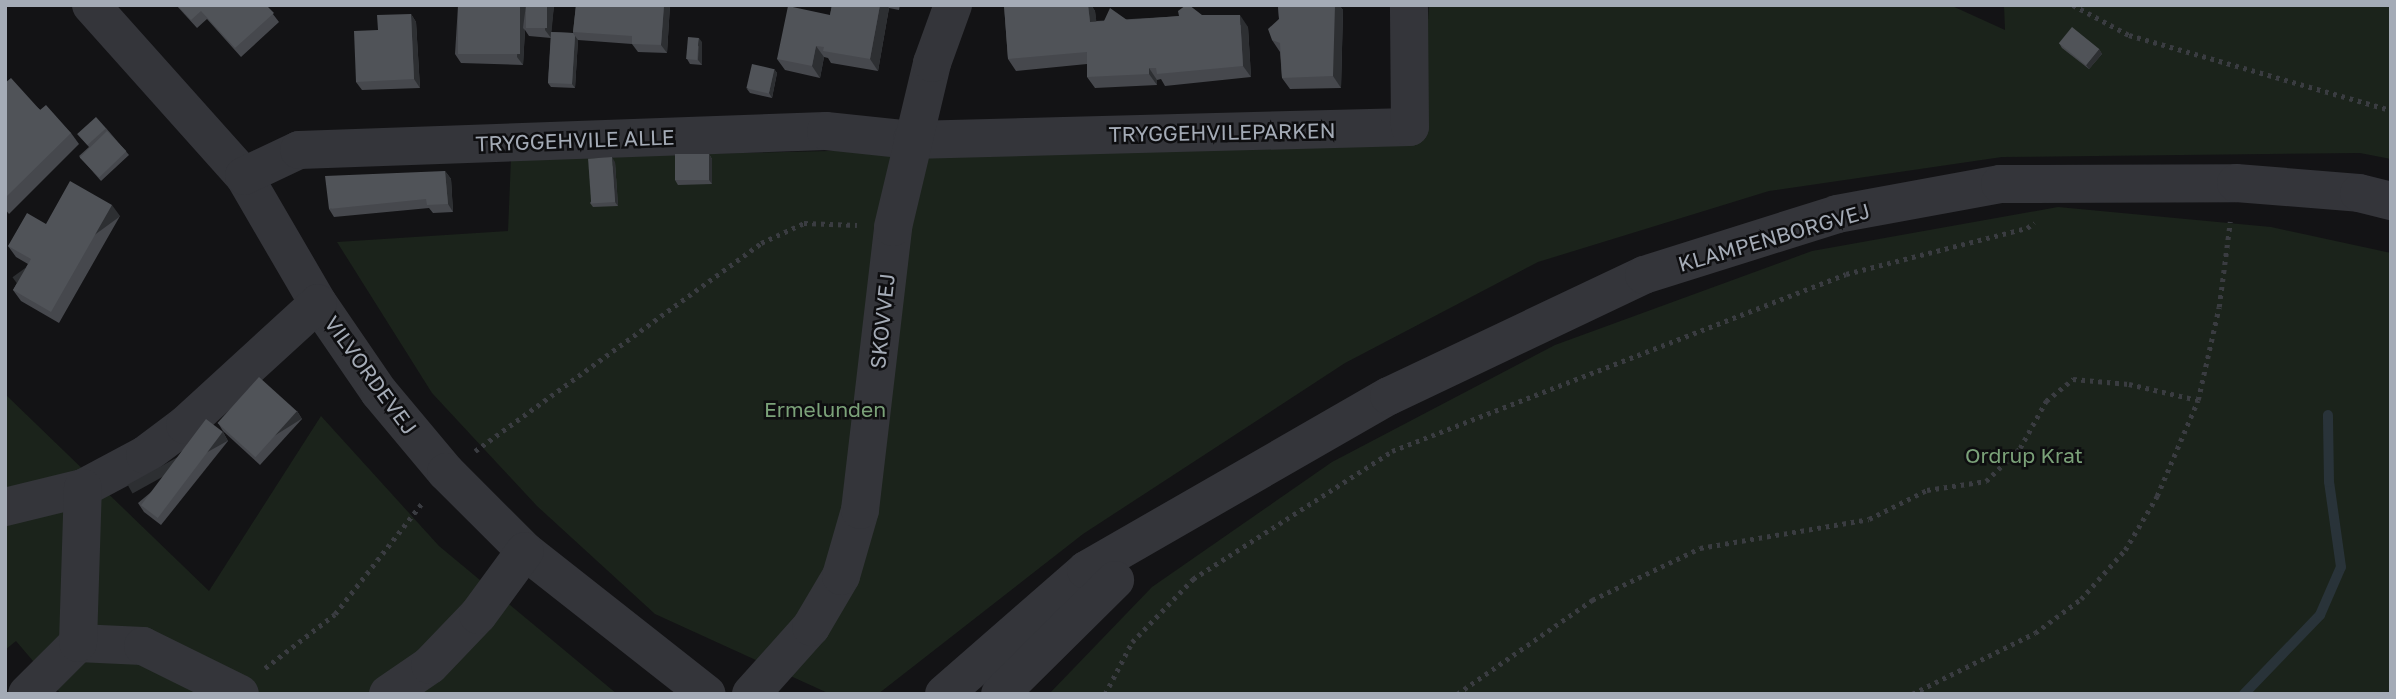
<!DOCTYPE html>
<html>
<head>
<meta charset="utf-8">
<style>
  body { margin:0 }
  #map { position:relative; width:2396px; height:699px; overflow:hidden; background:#131315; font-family:"Golos Text",sans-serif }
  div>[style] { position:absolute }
  .green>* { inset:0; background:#1b231b }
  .stream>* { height:10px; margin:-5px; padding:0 5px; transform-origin:5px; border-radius:5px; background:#293339 }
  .path>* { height:4.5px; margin-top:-2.25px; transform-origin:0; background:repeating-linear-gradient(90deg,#3a3c41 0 3.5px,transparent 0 8.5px) }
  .minor>* { height:38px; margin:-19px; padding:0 19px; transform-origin:19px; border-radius:19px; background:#34353a }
  .wall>* { inset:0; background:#46484d }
  .shaded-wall>* { inset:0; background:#2d2f32; transform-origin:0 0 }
  .building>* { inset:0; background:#505358; transform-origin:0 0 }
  span { translate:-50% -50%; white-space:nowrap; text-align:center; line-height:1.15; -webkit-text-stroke:5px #0e0e10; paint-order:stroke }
  .street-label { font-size:21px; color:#a4abb6 }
  .park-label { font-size:21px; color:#7ba279 }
  .frame { position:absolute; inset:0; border:7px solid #a4abb6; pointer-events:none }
</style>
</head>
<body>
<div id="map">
  <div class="green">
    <div style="clip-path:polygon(1429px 5px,1950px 5px,2005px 30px,2004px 5px,2391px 5px,2391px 159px,2360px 153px,2002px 157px,1769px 191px,1538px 262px,1345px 363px,1083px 534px,878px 694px,830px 694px,655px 614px,537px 506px,432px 393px,337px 242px,508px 231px,511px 158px,1420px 138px)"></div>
    <div style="clip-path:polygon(2058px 207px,2271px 227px,2391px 253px,2391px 694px,1049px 694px,1152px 587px,1332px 462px,1555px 345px,1812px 251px)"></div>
    <div style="clip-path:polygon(5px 394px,209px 591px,321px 416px,439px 546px,617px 694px,61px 694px,16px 641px,5px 650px)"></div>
  </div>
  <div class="stream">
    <div style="left:2244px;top:694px;width:110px;rotate:-46.1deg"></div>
    <div style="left:2320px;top:615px;width:52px;rotate:-66.4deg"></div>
    <div style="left:2341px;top:567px;width:86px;rotate:-98deg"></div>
    <div style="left:2329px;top:482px;width:67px;rotate:-90.9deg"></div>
  </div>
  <div class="path">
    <div style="left:2073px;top:5px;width:64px;rotate:28.2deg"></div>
    <div style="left:2129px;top:35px;width:273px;rotate:16deg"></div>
    <div style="left:475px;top:451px;width:354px;rotate:-36deg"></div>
    <div style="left:761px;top:243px;width:47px;rotate:-24.9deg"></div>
    <div style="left:804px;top:223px;width:53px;rotate:2.2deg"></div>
    <div style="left:265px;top:668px;width:88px;rotate:-37.6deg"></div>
    <div style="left:335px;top:614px;width:141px;rotate:-51.9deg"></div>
    <div style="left:1105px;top:694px;width:59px;rotate:-62.6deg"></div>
    <div style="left:1132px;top:642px;width:88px;rotate:-45.9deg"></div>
    <div style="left:1193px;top:579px;width:237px;rotate:-32.7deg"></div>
    <div style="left:1392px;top:451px;width:487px;rotate:-21.3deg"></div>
    <div style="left:1846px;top:274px;width:187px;rotate:-14.3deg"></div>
    <div style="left:2027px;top:228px;width:9px;rotate:-36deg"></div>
    <div style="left:1457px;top:694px;width:165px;rotate:-34.8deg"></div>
    <div style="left:1592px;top:600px;width:120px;rotate:-25.7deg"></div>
    <div style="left:1700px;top:548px;width:171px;rotate:-9.7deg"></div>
    <div style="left:1869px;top:519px;width:65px;rotate:-26.6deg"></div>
    <div style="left:1927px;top:490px;width:60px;rotate:-8.7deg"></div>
    <div style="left:1986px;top:481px;width:47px;rotate:-44.1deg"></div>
    <div style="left:2020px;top:448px;width:54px;rotate:-61deg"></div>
    <div style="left:2046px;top:401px;width:35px;rotate:-39deg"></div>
    <div style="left:2073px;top:379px;width:56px;rotate:5.1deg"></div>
    <div style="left:2129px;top:384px;width:71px;rotate:13.1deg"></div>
    <div style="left:1912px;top:694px;width:137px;rotate:-26.4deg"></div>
    <div style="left:2035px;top:633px;width:57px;rotate:-36.5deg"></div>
    <div style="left:2081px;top:599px;width:66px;rotate:-48.1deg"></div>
    <div style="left:2125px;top:550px;width:63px;rotate:-59.3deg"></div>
    <div style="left:2157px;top:496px;width:104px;rotate:-66.9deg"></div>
    <div style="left:2198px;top:400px;width:95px;rotate:-77.3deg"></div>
    <div style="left:2219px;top:307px;width:86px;rotate:-82.6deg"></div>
  </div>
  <div class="minor">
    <div style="left:91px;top:5px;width:229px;rotate:48.2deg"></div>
    <div style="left:244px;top:176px;width:147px;rotate:59.8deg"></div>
    <div style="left:318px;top:303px;width:108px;rotate:55.6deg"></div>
    <div style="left:379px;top:392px;width:104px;rotate:50.1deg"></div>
    <div style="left:446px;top:472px;width:112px;rotate:45deg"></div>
    <div style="left:525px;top:551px;width:231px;rotate:38.2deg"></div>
    <div style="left:244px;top:176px;width:61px;rotate:-25.3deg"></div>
    <div style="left:299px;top:150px;width:527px;rotate:-2.06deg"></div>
    <div style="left:826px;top:131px;width:86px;rotate:6deg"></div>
    <div style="left:912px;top:140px;width:498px;rotate:-1.5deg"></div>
    <div style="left:1410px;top:127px;width:122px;rotate:-90.5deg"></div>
    <div style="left:5px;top:507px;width:80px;rotate:-13.7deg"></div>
    <div style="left:83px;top:488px;width:70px;rotate:-28deg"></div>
    <div style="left:145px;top:455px;width:50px;rotate:-36.9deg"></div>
    <div style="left:185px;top:425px;width:180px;rotate:-42.5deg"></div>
    <div style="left:78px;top:643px;width:65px;rotate:2.6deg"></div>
    <div style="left:143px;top:646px;width:108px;rotate:26.3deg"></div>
    <div style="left:27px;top:694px;width:72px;rotate:-45deg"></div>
    <div style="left:78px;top:643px;width:155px;rotate:-88.2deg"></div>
    <div style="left:388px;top:694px;width:51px;rotate:-34.6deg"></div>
    <div style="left:430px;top:665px;width:69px;rotate:-46.2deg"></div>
    <div style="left:478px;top:615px;width:79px;rotate:-53.7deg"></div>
    <div style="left:751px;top:694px;width:90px;rotate:-48.2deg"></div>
    <div style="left:811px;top:627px;width:59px;rotate:-59.5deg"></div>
    <div style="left:841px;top:576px;width:69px;rotate:-73.9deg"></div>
    <div style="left:860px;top:510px;width:285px;rotate:-83.3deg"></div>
    <div style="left:893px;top:227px;width:169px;rotate:-76.6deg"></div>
    <div style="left:932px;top:63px;width:62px;rotate:-70.1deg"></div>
    <div style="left:944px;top:694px;width:189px;rotate:-41.1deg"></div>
    <div style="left:1086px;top:570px;width:349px;rotate:-29.9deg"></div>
    <div style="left:1389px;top:396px;width:282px;rotate:-25.4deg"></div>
    <div style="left:1644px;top:275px;width:202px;rotate:-17.5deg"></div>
    <div style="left:1837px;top:214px;width:166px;rotate:-10.4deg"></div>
    <div style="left:2000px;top:184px;width:236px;rotate:-0.2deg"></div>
    <div style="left:2236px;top:183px;width:123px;rotate:4.6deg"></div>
    <div style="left:2359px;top:193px;width:33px;rotate:14deg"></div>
    <div style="left:1000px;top:694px;width:162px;rotate:-44.7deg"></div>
  </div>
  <div class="wall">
    <div style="clip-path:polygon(176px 5px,266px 5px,279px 22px,241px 57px,207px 19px,197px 28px)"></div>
    <div style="clip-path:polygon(458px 5px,554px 5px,551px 32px,573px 33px,576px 5px,670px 5px,667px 53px,638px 52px,632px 44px,578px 40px,575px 88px,551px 87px,548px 83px,551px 38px,529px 36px,525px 30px,523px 65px,461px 63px,455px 54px)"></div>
    <div style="clip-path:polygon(832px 5px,900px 5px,899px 10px,889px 8px,878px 71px,831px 63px,828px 58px,824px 57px,820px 78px,785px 70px,777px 59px,830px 15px)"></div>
    <div style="clip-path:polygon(1004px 5px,1091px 5px,1095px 11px,1096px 21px,1202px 15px,1248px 27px,1251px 77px,1165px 86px,1161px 79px,1157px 80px,1157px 85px,1095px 88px,1087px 77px,1087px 64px,1016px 71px,1008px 59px)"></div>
    <div style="clip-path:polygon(1278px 5px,1339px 5px,1343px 10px,1341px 88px,1290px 89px,1282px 78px,1280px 52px,1272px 40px,1279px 19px)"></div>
    <div style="clip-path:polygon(411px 14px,416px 22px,420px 88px,362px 90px,356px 82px,378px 30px)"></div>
    <div style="clip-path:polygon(702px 42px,702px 65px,690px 64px,687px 59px)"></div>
    <div style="clip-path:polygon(2059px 43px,2099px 49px,2102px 54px,2089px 69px,2062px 48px)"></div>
    <div style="clip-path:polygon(774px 69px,777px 73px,772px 98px,750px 93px,747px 89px)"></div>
    <div style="clip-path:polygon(5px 83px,71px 133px,79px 144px,9px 214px,5px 209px)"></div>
    <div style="clip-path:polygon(106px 128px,129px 155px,101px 181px,79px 156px,89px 147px,77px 134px)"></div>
    <div style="clip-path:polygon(709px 154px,712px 159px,712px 184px,678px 185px,675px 180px)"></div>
    <div style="clip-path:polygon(615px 162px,618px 206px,593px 207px,590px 203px)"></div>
    <div style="clip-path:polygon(445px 171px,451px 179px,453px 212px,433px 213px,429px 208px,334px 217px,329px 209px)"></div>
    <div style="clip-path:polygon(120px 216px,59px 323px,21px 301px,13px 290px,28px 264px,16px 257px,8px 246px,46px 224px)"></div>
    <div style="clip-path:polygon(297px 411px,302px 419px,260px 465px,223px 431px,218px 423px)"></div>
    <div style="clip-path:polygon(223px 432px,228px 441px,161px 525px,144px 512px,138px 503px)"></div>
  </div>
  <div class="shaded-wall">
    <div style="clip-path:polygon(520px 5px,526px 5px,523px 28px,525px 30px,523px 65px,517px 57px)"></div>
    <div style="clip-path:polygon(547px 5px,554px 5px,551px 38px,545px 30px)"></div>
    <div style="clip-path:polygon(664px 5px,670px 5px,667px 53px,661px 45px)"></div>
    <div style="clip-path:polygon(880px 5px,887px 5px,889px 8px,878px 71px,870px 59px)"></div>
    <div style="clip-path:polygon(1088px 5px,1091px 5px,1095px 11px,1098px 33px,1090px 22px)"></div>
    <div style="clip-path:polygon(1332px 5px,1339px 5px,1343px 10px,1341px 88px,1333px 76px)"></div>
    <div style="clip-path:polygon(411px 14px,416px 22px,420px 88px,414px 79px)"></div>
    <div style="clip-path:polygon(1240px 15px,1248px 27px,1251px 77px,1243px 66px)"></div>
    <div style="clip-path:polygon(575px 36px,578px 40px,575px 88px,572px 84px)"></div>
    <div style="clip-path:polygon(699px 38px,702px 42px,702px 65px,698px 60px)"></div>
    <div style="clip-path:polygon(816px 46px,824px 57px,820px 78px,812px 66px)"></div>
    <div style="clip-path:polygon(2099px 49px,2102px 54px,2089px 69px,2086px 65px)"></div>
    <div style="clip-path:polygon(1149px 68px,1157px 80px,1157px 85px,1149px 74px)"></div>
    <div style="clip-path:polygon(774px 69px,777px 73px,772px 98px,769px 93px)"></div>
    <div style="clip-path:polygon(709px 154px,712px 159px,712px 184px,709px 180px)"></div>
    <div style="clip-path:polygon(612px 157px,615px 162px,618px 206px,615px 202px)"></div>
    <div style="clip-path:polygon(445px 171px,451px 179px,453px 212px,448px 204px)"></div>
    <div style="left:112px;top:205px;width:14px;height:123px;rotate:54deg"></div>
    <div style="left:297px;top:411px;width:9px;height:62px;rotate:58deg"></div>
    <div style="left:223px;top:432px;width:10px;height:109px;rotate:61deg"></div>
  </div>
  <div class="building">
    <div style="clip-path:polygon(177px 5px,266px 5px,274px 13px,235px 48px,201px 11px,191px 20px)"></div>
    <div style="left:458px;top:5px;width:62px;height:49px"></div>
    <div style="left:526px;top:5px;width:21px;height:23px"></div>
    <div style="clip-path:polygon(576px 5px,664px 5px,661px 45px,632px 44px,632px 36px,573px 32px)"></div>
    <div style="clip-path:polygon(832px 5px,880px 5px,870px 59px,823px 51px,824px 47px,816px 46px,812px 66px,777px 59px,788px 6px,830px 15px)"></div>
    <div style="clip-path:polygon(1004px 5px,1088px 5px,1090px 22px,1104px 21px,1110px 8px,1127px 20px,1179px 16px,1178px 11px,1186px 5px,1189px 5px,1202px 15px,1240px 15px,1243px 66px,1157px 74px,1156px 68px,1149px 68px,1149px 74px,1087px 77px,1087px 52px,1008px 59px)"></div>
    <div style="clip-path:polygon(1278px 5px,1335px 5px,1333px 76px,1282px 78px,1280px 43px,1272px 40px,1268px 29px,1279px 19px)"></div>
    <div style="clip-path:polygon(411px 14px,414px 79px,356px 82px,354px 31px,378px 30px,377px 15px)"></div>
    <div style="left:2072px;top:27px;width:35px;height:21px;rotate:39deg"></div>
    <div style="clip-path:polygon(551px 32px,573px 33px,575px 36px,572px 84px,548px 83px)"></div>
    <div style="left:688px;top:37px;width:11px;height:22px;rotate:5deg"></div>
    <div style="left:752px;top:64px;width:23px;height:25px;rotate:13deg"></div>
    <div style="clip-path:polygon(11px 78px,40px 110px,46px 105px,71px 133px,5px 198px,5px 83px)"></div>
    <div style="left:96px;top:117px;width:15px;height:25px;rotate:48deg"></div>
    <div style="left:107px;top:131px;width:28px;height:38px;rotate:46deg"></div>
    <div style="left:709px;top:154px;width:26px;height:34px;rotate:90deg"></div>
    <div style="left:612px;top:157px;width:45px;height:24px;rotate:86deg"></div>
    <div style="clip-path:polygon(445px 171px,448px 204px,427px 205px,426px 199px,329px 209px,325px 176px)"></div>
    <div style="clip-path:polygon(70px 181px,112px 205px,51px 312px,13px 290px,31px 259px,8px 246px,27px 213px,46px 224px)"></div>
    <div style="left:259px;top:377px;width:51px;height:62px;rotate:42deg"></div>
    <div style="left:206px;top:419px;width:21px;height:108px;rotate:37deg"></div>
  </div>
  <div class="street-label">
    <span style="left:1222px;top:132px;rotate:-1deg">TRYGGEHVILEPARKEN</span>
    <span style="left:575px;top:140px;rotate:-2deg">TRYGGEHVILE ALLE</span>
    <span style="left:1774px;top:237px;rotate:-16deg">KLAMPENBORGVEJ</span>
    <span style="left:882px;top:321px;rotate:-84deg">SKOVVEJ</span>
    <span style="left:371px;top:375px;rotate:54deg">VILVORDEVEJ</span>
  </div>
  <div class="park-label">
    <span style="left:825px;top:409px">Ermelunden</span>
    <span style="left:2024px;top:455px">Ordrup Krat</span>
  </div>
  <div class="frame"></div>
</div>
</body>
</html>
